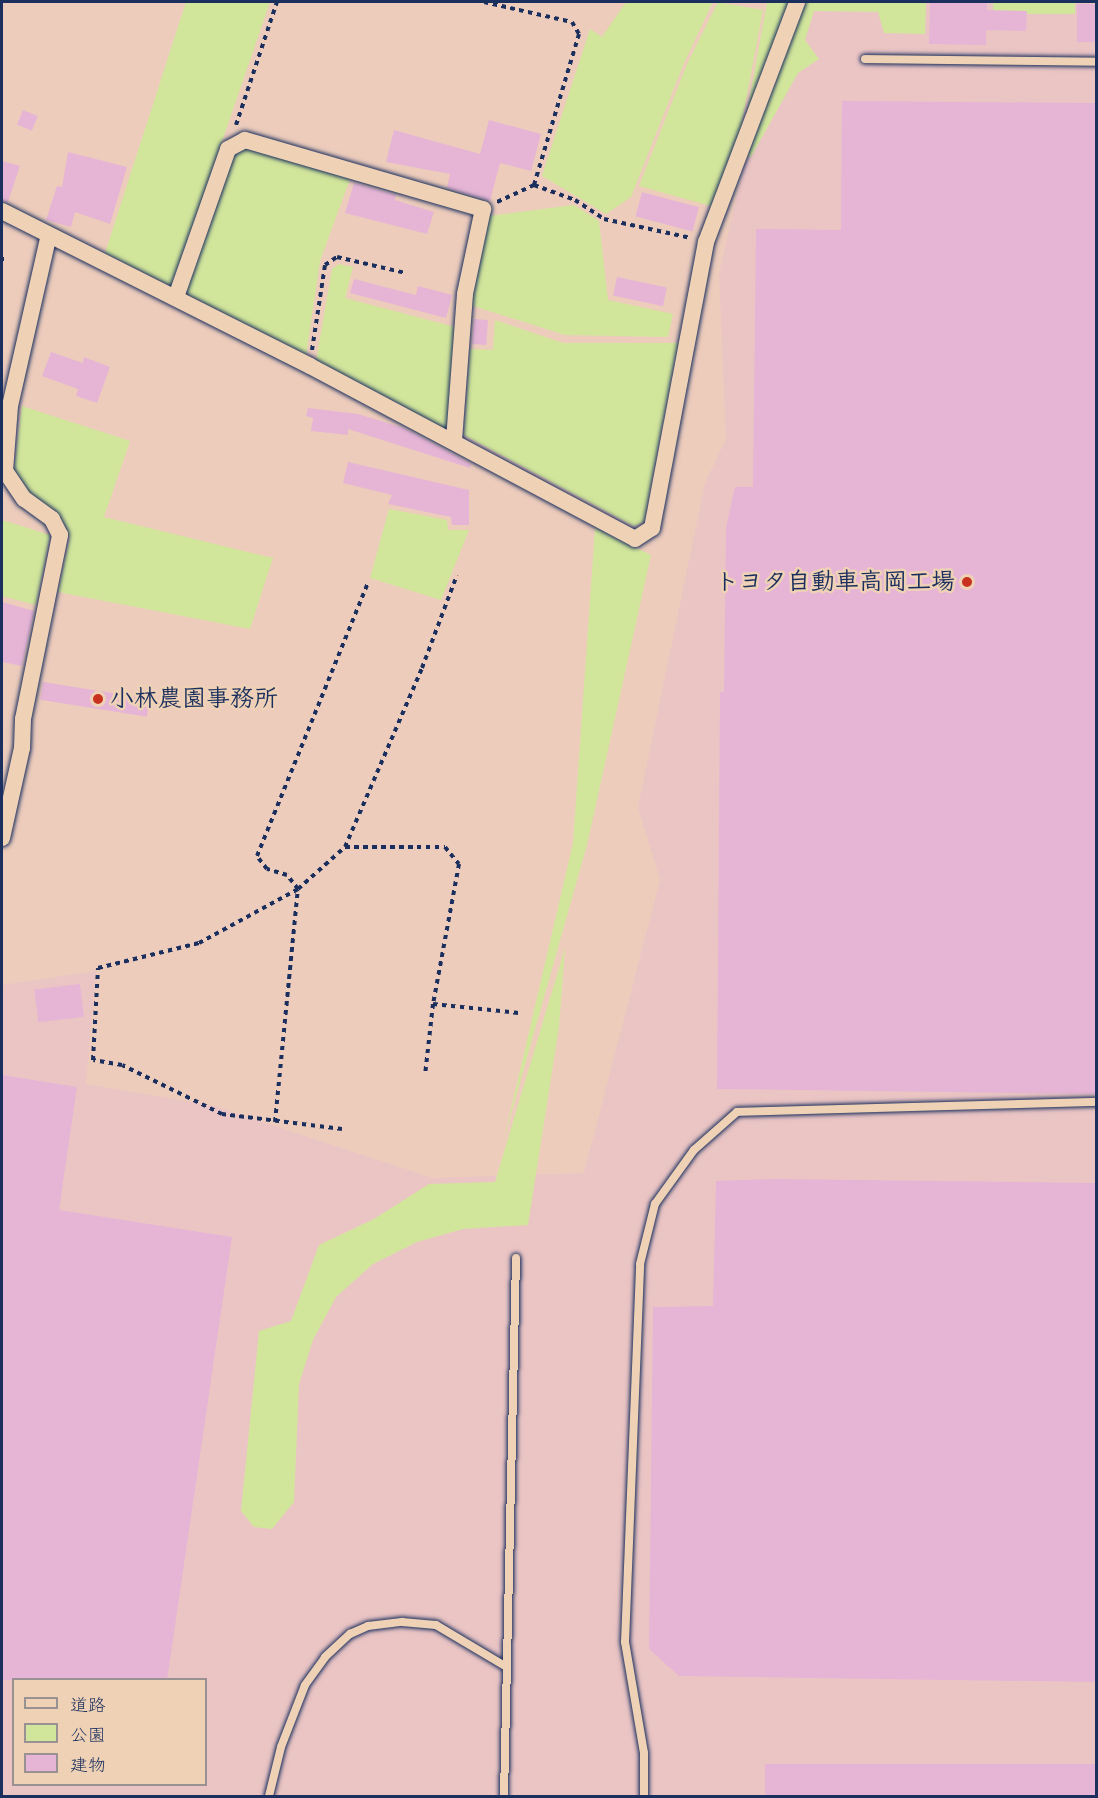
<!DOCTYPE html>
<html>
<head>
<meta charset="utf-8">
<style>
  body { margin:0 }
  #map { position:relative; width:1098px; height:1798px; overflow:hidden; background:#edccbc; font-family:Caveat,"Klee One",sans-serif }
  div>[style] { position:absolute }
  .built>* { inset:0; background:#ebc5c4 }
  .green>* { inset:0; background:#d2e69b; transform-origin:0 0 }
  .building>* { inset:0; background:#e6b5d5; transform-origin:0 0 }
  .path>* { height:4px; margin-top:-2px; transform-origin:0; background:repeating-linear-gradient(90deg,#1b2f5e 0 4.5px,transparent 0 9px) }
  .roads { filter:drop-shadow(0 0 2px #1b2f5e) drop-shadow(0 0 2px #1b2f5e) }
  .lane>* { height:8px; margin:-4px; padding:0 4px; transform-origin:4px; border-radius:4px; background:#efd2b6 }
  .street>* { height:16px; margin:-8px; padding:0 8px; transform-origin:8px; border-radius:8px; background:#efd2b6 }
  .dots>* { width:16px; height:16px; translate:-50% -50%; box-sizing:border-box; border:3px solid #efd2b6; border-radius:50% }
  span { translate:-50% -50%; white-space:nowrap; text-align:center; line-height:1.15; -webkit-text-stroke:5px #efd2b6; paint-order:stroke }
  .poi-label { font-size:24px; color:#1b2f5e; font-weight:700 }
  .right { translate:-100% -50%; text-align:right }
  .left { translate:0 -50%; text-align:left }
  .frame { position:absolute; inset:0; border:3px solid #1b2f5e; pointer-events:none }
  .legend { position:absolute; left:12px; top:1678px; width:195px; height:108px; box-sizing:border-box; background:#efd2b6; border:2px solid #9a9193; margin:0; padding:8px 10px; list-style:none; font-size:18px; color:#1b2f5e }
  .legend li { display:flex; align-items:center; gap:12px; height:30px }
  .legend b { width:30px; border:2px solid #9a9193 }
</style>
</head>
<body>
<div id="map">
  <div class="built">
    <div style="clip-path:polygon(evenodd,793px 2px,1096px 2px,1096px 1796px,2px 1796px,2px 985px,96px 971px,86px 1084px,215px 1106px,433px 1178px,584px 1173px,660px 880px,638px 807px,705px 483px,726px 439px,719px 274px,744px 164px,793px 2px,14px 1680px,206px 1680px,206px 1784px,14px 1784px,14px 1680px)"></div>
  </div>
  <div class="green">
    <div style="clip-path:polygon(186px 2px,270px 2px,172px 287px,105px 253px)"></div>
    <div style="clip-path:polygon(626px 2px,713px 2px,684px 63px,631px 197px,606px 214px,542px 176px,590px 29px,602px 37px)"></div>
    <div style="clip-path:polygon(718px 2px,763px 10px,739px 137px,711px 206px,639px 186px,687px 64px)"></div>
    <div style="clip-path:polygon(767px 2px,789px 2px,745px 123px)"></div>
    <div style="clip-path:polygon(803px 2px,926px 2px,925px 34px,884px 33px,878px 12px,814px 11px,805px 40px,819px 59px,798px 73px,751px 157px,746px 155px)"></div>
    <div style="left:993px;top:2px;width:82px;height:12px"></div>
    <div style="clip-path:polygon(246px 147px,350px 179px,320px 261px,306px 356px,184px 293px,233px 154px)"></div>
    <div style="clip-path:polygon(574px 205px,599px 221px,608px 300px,673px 314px,668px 337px,565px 335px,470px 305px,488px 216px)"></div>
    <div style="clip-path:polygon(339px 264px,353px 267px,345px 298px,455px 327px,447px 430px,316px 361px,332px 269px)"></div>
    <div style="clip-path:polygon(495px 320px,563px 343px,678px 343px,644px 522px,634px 526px,464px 435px,470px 349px,493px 350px)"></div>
    <div style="clip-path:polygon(22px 406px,130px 441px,104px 517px,273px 558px,250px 629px,58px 592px,70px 537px,57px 512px,29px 493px,14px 469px)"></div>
    <div style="clip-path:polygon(389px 509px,447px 520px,448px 530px,469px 530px,441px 600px,370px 578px)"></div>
    <div style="clip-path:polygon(2px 520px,50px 535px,36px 605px,2px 596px)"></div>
    <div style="clip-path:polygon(595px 528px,651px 555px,587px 845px,504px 1139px,573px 843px)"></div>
    <div style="clip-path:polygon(565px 948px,559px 1027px,528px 1225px,463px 1229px,417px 1242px,373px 1264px,336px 1297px,313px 1340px,299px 1384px,294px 1502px,272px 1529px,254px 1527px,241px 1511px,259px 1331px,291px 1321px,319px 1245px,374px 1219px,429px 1184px,495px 1182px)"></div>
  </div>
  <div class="building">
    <div style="clip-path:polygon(930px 2px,987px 2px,987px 10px,1027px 11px,1026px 31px,986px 30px,986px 45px,929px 44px)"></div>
    <div style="left:1077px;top:4px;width:19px;height:38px"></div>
    <div style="clip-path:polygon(842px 101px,1096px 103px,1096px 1094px,717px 1089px,720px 692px,724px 692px,726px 528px,735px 487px,753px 487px,756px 229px,841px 230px)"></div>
    <div style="left:23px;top:110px;width:16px;height:16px;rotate:22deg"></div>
    <div style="clip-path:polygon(489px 120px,541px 134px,531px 171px,500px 163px,490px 201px,447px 188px,450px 174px,386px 162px,394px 130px,480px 154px)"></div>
    <div style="clip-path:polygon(68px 152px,127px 167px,110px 224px,75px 212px,71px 227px,46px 220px,57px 186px,62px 187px)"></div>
    <div style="clip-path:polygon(2px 161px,20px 166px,8px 202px,2px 201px)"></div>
    <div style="clip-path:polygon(354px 183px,396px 195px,395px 200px,434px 212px,427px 234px,345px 213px)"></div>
    <div style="left:642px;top:192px;width:59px;height:25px;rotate:15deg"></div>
    <div style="left:617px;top:277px;width:51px;height:19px;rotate:12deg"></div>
    <div style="clip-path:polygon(354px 279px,416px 295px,418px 286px,452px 295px,446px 318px,350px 293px)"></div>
    <div style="left:474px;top:319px;width:14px;height:25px;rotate:4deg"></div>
    <div style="clip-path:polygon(51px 352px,83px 363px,84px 357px,110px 367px,97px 403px,76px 396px,78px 389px,42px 376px)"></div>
    <div style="clip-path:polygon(308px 408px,358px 414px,404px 428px,471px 464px,470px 468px,348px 429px,348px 435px,311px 431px,313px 418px,306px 416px)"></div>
    <div style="clip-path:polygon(348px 462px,469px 490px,469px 525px,452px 525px,451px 517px,388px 504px,392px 495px,343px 483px)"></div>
    <div style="clip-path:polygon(2px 602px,34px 611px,22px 666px,2px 662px)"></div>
    <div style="left:43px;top:682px;width:108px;height:18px;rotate:9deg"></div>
    <div style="left:80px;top:984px;width:33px;height:46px;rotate:83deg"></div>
    <div style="clip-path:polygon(2px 1075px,77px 1087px,59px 1210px,232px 1237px,167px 1680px,2px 1680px)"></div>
    <div style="clip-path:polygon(775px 1179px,1096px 1183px,1096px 1682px,679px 1676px,649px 1649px,653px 1307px,713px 1306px,716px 1181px)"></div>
    <div style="left:765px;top:1764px;width:331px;height:33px"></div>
  </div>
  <div class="path">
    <div style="left:484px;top:2px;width:90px;rotate:12.8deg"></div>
    <div style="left:572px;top:22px;width:14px;rotate:60deg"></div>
    <div style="left:579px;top:34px;width:158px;rotate:106.6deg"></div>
    <div style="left:534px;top:185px;width:41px;rotate:155.3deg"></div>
    <div style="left:236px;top:125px;width:130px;rotate:-71.6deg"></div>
    <div style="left:534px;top:185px;width:44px;rotate:20.1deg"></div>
    <div style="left:575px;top:200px;width:35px;rotate:33deg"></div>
    <div style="left:604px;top:219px;width:89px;rotate:12.3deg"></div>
    <div style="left:2px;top:257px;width:4px;rotate:90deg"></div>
    <div style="left:312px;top:350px;width:86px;rotate:-81.3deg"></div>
    <div style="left:325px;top:265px;width:14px;rotate:-34deg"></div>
    <div style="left:337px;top:257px;width:71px;rotate:13.1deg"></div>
    <div style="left:345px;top:847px;width:100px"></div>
    <div style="left:445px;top:847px;width:22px;rotate:51deg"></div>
    <div style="left:459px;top:864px;width:142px;rotate:100.5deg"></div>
    <div style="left:433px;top:1004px;width:71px;rotate:96.4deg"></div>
    <div style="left:433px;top:1004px;width:86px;rotate:6deg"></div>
    <div style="left:275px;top:1122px;width:234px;rotate:-84.4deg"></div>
    <div style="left:298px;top:889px;width:18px;rotate:-128deg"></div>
    <div style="left:287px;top:875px;width:21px;rotate:-163deg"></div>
    <div style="left:267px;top:869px;width:16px;rotate:-128deg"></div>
    <div style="left:257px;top:856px;width:296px;rotate:-67.9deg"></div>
    <div style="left:342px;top:1129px;width:121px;rotate:-172.9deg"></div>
    <div style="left:222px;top:1114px;width:111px;rotate:-153.9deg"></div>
    <div style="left:122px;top:1065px;width:29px;rotate:-170deg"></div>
    <div style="left:93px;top:1060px;width:92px;rotate:-86.9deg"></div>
    <div style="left:98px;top:968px;width:104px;rotate:-13.9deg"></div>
    <div style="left:199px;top:943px;width:113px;rotate:-28.6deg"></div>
    <div style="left:298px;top:889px;width:63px;rotate:-41.8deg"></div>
    <div style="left:345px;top:847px;width:195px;rotate:-66.7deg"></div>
    <div style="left:422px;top:668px;width:99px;rotate:-69.4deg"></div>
  </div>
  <div class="roads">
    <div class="lane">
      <div style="left:865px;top:59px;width:231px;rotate:0.7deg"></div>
      <div style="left:269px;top:1796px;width:50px;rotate:-76.2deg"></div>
      <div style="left:281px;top:1747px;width:66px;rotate:-68.8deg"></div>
      <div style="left:305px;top:1685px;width:34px;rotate:-54deg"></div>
      <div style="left:325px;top:1657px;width:34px;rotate:-43deg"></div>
      <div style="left:350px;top:1634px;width:20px;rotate:-24deg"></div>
      <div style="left:368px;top:1626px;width:34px;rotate:-7deg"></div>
      <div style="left:402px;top:1622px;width:34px;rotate:5deg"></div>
      <div style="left:436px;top:1625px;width:80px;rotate:30.7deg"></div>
      <div style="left:504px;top:1796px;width:538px;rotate:-88.72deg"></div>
      <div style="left:644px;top:1796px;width:43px;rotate:-90deg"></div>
      <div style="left:644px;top:1753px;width:113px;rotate:-99.7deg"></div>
      <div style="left:625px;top:1642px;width:378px;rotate:-87.7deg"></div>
      <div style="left:640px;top:1264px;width:62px;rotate:-76deg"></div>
      <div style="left:655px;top:1204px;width:67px;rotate:-54.2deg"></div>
      <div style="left:694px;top:1150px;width:57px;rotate:-41.5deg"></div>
      <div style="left:737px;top:1112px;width:359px;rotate:-1.6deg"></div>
    </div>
    <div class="street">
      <div style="left:2px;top:211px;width:345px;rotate:26.7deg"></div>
      <div style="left:310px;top:366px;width:368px;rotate:28deg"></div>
      <div style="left:635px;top:539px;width:20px;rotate:-33deg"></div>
      <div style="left:652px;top:528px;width:291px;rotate:-79.3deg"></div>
      <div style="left:706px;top:242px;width:257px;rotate:-69.2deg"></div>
      <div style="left:176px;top:297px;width:157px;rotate:-70.6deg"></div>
      <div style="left:228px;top:149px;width:19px;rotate:-28deg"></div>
      <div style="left:245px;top:140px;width:248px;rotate:16.2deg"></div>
      <div style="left:483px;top:209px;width:87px;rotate:102deg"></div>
      <div style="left:465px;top:294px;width:148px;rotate:94.3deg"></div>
      <div style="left:2px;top:838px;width:92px;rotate:-77.5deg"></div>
      <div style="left:22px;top:748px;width:29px;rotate:-88deg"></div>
      <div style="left:23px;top:719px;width:188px;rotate:-78.6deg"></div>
      <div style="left:60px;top:535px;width:18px;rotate:-117deg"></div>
      <div style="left:52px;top:519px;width:34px;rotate:-144deg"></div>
      <div style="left:24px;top:499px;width:34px;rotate:-124deg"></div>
      <div style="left:5px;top:471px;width:65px;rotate:-85.6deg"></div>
      <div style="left:10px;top:406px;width:175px;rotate:-77.2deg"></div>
    </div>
  </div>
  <div class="dots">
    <div style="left:967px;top:582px;background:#c8321e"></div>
    <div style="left:98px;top:699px;background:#c8321e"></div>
  </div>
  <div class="poi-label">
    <span class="right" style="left:955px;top:582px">トヨタ自動車高岡工場</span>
    <span class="left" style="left:110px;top:699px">小林農園事務所</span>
  </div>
  <div class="frame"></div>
  <ul class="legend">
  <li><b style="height:8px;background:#efd2b6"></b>道路</li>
  <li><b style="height:16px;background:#d2e69b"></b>公園</li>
  <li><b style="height:16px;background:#e6b5d5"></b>建物</li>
  </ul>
</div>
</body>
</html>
